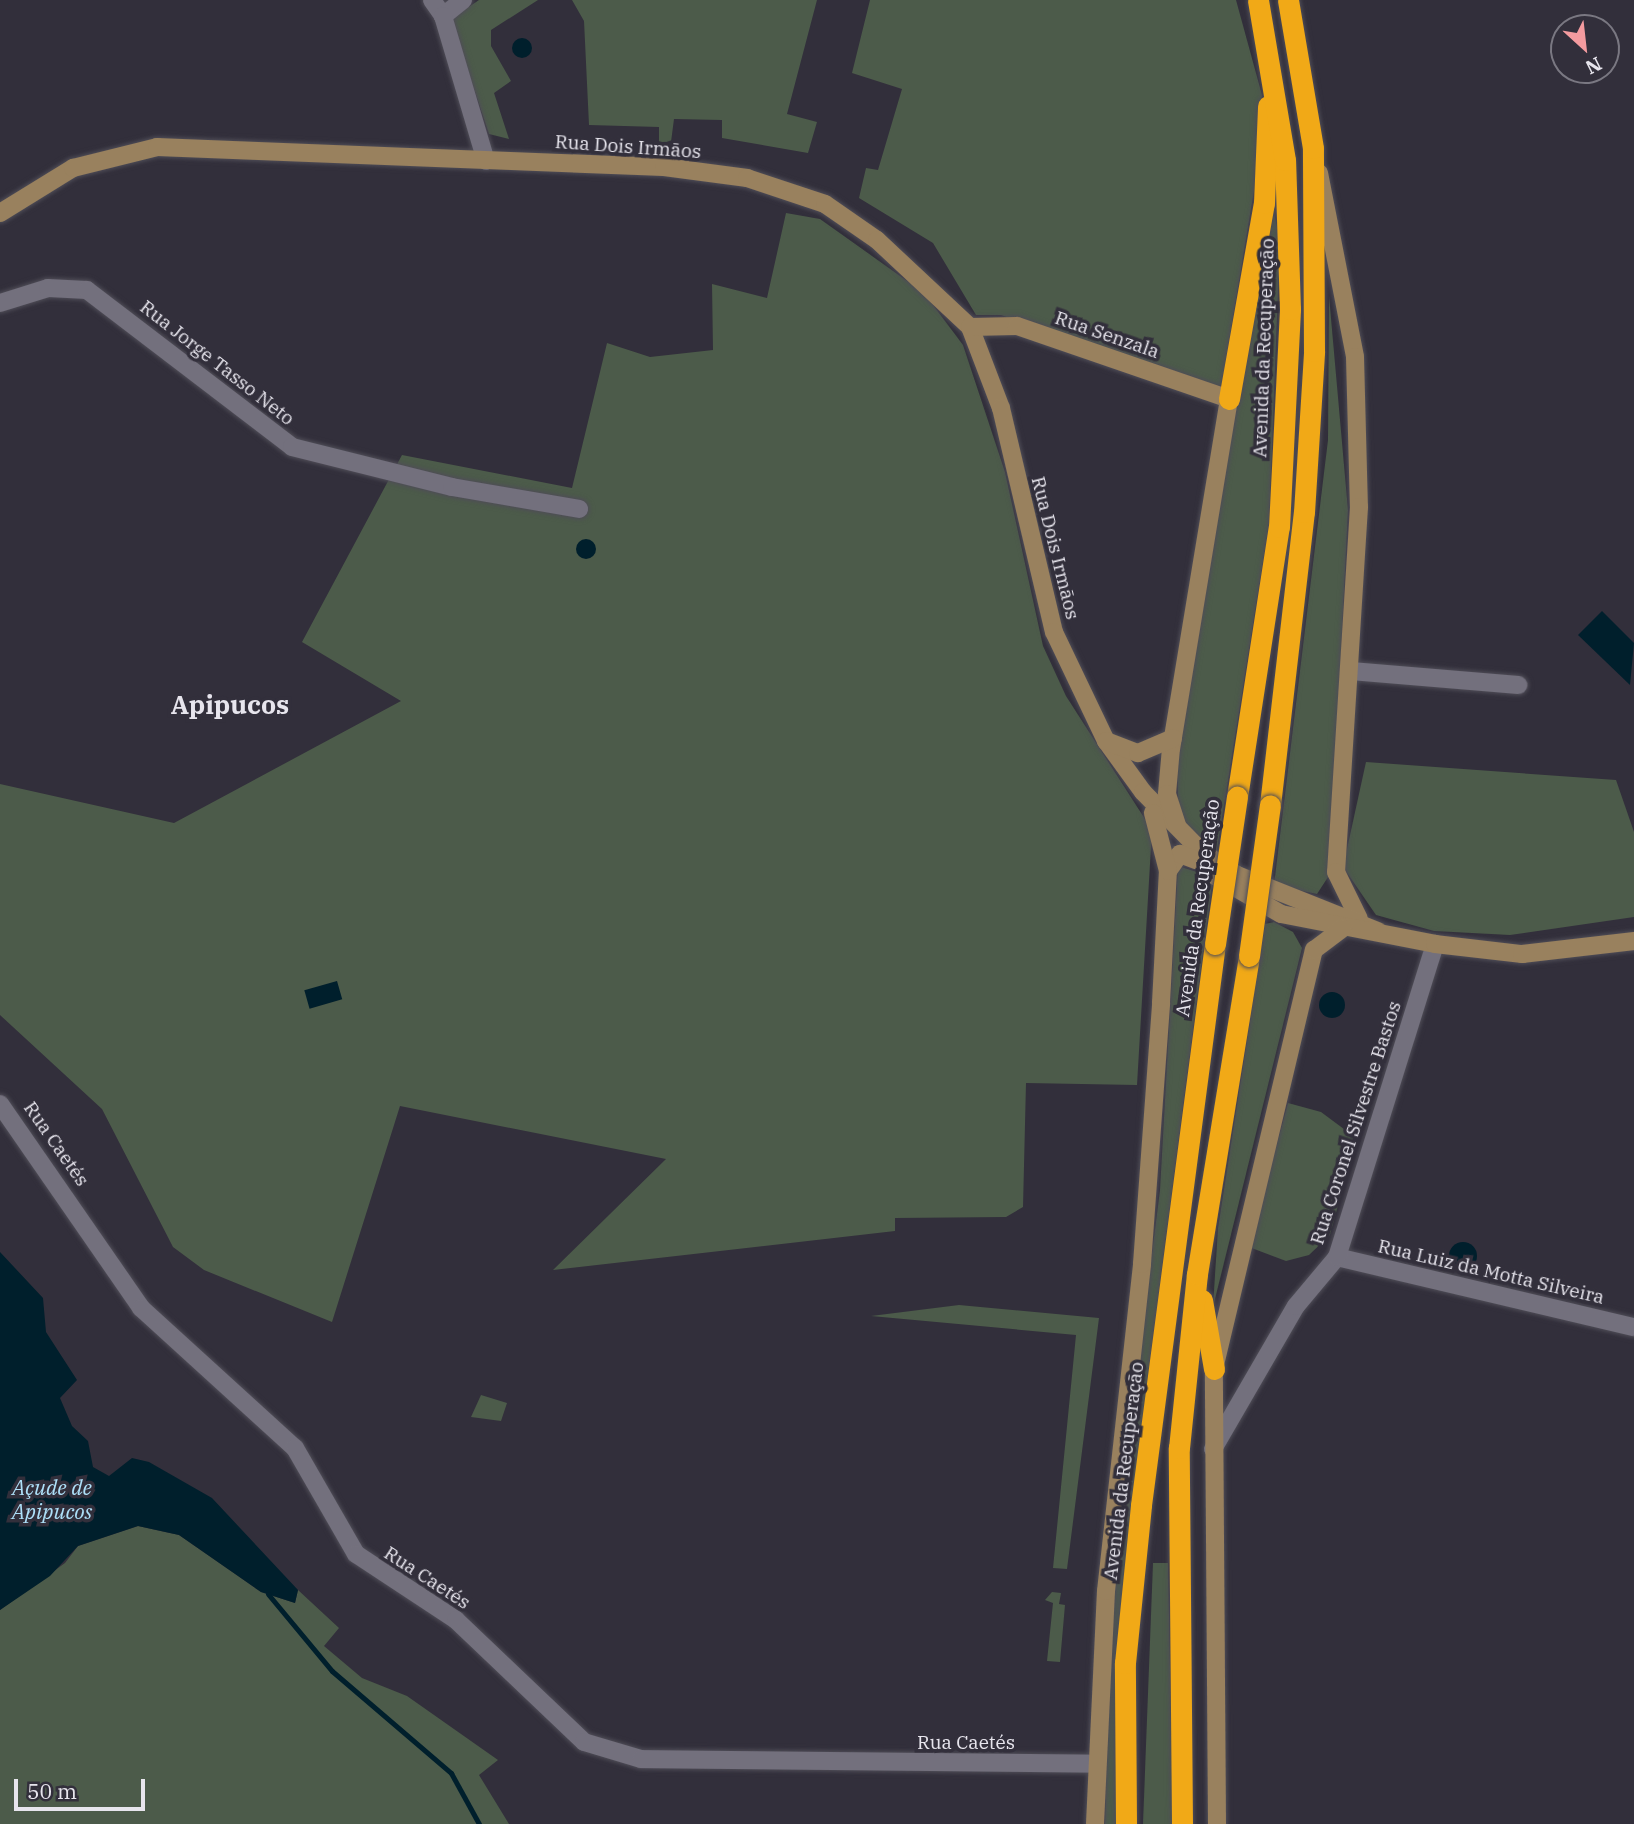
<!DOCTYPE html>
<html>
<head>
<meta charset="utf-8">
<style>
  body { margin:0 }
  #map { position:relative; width:1634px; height:1824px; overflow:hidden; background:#322f3b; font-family:"IBM Plex Serif",serif }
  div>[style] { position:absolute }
  .green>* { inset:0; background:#4c5b4a }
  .water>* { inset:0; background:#001f2c; transform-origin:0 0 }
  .round { border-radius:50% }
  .stream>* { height:5px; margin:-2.5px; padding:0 2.5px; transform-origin:2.5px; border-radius:2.5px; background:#001f2c }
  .roads { filter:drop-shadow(0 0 2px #4f4d57) drop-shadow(0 0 2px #4f4d57) }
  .street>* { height:18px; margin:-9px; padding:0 9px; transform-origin:9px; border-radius:9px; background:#73707d }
  .secondary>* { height:18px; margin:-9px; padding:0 9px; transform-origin:9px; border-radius:9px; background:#99815e }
  .highway>* { height:21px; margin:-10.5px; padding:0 10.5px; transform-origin:10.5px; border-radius:10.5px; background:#f1a917 }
  .bridges { filter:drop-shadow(0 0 2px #4f4d57) drop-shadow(0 0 2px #4f4d57) }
  .highway-bridge>* { height:21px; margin:-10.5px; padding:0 10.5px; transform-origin:10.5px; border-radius:10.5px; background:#f1a917 }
  span { translate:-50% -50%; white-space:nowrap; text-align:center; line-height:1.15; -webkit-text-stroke:7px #322f3b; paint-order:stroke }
  .street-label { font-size:19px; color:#e7e5ed }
  .water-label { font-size:21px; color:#aee0f9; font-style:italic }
  .district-label { font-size:26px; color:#e7e5ed; font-weight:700 }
  .north { position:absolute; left:1550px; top:14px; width:70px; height:70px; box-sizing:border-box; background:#322f3b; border:2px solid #7a7882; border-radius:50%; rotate:153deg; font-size:19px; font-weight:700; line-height:28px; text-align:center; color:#e7e5ed }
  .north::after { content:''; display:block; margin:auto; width:24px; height:32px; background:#f49b9f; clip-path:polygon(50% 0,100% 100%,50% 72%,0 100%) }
  .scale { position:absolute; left:14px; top:1779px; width:131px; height:32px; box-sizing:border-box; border:4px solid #e7e5ed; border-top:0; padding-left:9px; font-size:21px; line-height:24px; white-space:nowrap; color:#e7e5ed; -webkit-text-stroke:5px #322f3b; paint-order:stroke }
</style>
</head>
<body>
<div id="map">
  <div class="green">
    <div style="clip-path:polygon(479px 0,538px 0,491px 30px,491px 46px,511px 81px,494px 93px,509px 139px,489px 134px,451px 19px)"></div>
    <div style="clip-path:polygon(572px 0,817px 0,787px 114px,817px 122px,808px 153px,722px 138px,722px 120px,674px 119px,671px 142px,659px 142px,659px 127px,589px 125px,584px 21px)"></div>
    <div style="clip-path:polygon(870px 0,1236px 0,1262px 95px,1254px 191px,1221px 389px,1001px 315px,976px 315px,933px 243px,859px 198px,866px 168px,878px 170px,902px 89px,852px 73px)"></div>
    <div style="clip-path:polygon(786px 213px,820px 219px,924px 293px,963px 345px,1005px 472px,1043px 646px,1066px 696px,1152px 830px,1137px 1085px,1026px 1083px,1023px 1207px,1006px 1217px,895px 1218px,895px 1231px,553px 1270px,666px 1159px,400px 1106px,332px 1322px,204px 1270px,173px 1247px,102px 1109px,0 1015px,0 784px,174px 823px,401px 701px,302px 642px,402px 455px,572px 488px,607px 343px,650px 357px,713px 350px,712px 284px,767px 298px)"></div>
    <div style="clip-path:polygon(1274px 213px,1280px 241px,1269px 524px,1216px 856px,1179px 827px,1177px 762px,1231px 423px)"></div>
    <div style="clip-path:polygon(1329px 296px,1348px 510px,1330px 874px,1317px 894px,1274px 885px,1328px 440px)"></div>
    <div style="clip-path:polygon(1366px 762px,1616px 780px,1634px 832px,1634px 917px,1510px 935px,1434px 931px,1376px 915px,1343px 867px)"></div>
    <div style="clip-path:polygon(1178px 866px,1213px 877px,1139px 1444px,1119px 1824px,1105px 1824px,1110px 1586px,1160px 1190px)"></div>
    <div style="clip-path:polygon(1274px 922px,1293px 932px,1302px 948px,1213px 1307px,1218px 1228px,1265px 924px)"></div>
    <div style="clip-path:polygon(1288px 1103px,1321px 1112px,1356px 1138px,1330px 1235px,1309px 1255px,1286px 1261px,1249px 1247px)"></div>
    <div style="clip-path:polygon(959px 1305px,1099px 1318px,1067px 1569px,1053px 1568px,1076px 1335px,871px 1316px)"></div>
    <div style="clip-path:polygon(481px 1395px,507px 1403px,501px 1421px,471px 1417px)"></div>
    <div style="clip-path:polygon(138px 1526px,179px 1535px,261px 1592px,295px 1603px,298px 1590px,339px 1628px,324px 1646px,362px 1678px,407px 1696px,498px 1760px,479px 1775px,509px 1824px,0 1824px,0 1610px,65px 1563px,78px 1546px)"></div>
    <div style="clip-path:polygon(1153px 1563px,1168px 1563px,1173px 1824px,1143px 1824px)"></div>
    <div style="clip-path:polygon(1052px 1592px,1061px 1593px,1059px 1604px,1065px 1605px,1060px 1662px,1047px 1661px,1053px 1603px,1045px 1600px)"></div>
  </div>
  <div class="water">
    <div class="round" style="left:512px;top:38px;width:20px;height:20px"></div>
    <div class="round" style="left:576px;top:539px;width:20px;height:20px"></div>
    <div style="clip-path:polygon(1602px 611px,1634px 643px,1630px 685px,1578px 635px)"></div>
    <div style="left:337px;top:981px;width:19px;height:34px;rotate:74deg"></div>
    <div class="round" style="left:1319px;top:992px;width:26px;height:26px"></div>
    <div class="round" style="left:1449px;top:1242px;width:28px;height:28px"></div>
    <div style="clip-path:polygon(0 1252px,43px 1298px,46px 1332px,77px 1380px,60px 1398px,72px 1426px,88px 1441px,93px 1467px,109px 1476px,132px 1458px,149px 1462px,212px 1498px,298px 1590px,295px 1603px,261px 1592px,179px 1535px,138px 1526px,78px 1546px,50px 1576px,0 1610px)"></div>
  </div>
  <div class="stream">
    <div style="left:268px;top:1594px;width:100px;rotate:50.3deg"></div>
    <div style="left:332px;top:1671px;width:157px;rotate:40.6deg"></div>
    <div style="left:451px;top:1773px;width:58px;rotate:61.2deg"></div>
  </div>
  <div class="roads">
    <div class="street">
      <div style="left:432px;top:0;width:19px;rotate:55deg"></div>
      <div style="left:463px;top:0;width:26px;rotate:141deg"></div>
      <div style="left:443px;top:16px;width:151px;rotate:73.5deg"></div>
      <div style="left:0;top:303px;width:50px;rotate:-17.4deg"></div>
      <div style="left:48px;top:288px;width:39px;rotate:3deg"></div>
      <div style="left:87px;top:290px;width:258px;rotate:37.4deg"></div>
      <div style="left:292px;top:447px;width:165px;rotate:14deg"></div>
      <div style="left:452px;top:487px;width:129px;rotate:9.8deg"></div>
      <div style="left:1351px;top:671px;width:168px;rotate:4.8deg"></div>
      <div style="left:0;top:1104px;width:248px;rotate:55.3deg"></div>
      <div style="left:141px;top:1308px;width:208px;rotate:42.3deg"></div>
      <div style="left:295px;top:1448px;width:122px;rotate:60.1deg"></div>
      <div style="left:356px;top:1554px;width:120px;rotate:33.4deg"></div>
      <div style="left:456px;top:1620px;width:177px;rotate:43.6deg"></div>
      <div style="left:584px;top:1742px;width:59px;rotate:16.6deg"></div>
      <div style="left:641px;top:1759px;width:453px;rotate:0.6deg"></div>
      <div style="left:1337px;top:1257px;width:305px;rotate:13.3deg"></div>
      <div style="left:1213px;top:1449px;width:165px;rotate:-59.9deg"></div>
      <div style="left:1296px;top:1306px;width:64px;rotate:-50.1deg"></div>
      <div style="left:1337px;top:1257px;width:328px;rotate:-72.6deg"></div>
    </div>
    <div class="secondary">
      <div style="left:1319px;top:173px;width:187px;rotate:78.9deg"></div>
      <div style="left:1355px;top:357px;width:150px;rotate:88.5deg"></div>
      <div style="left:1359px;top:507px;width:366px;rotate:93.6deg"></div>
      <div style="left:1336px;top:872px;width:52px;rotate:63.9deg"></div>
      <div style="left:0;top:213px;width:86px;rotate:-31.7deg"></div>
      <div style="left:73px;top:168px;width:87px;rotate:-14deg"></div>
      <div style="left:157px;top:147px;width:507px;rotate:2.26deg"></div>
      <div style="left:664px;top:167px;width:84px;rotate:7.5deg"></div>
      <div style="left:747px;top:178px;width:82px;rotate:18.4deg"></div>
      <div style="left:825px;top:204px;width:63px;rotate:34.7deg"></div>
      <div style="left:877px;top:240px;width:127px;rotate:43.1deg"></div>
      <div style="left:970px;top:327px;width:87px;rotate:69.1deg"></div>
      <div style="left:1001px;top:408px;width:230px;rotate:76.7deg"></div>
      <div style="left:1054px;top:632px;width:121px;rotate:64.5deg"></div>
      <div style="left:1106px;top:741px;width:63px;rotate:54deg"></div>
      <div style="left:1143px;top:792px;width:84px;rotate:45.5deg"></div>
      <div style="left:1202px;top:852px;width:42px;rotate:33.3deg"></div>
      <div style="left:1237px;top:875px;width:152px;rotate:21.7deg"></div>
      <div style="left:970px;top:327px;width:47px;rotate:-1.2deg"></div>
      <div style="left:1017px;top:326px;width:224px;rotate:19deg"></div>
      <div style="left:1229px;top:399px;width:354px;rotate:99.4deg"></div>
      <div style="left:1171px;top:748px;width:46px;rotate:95deg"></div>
      <div style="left:1167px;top:794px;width:32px;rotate:72deg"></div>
      <div style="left:1106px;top:741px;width:34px;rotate:21deg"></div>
      <div style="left:1138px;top:753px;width:38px;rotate:-23deg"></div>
      <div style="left:1168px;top:871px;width:21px;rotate:-55deg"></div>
      <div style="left:1180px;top:854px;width:17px;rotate:21deg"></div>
      <div style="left:1215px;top:876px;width:76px;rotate:29.9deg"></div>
      <div style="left:1281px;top:914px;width:157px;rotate:11deg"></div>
      <div style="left:1435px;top:944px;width:88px;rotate:6.6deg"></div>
      <div style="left:1522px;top:954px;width:113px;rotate:-6.6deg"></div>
      <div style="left:1095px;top:1824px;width:233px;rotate:-87.3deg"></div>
      <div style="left:1106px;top:1591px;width:329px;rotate:-83.7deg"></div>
      <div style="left:1142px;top:1264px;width:262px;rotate:-85.8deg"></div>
      <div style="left:1161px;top:1003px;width:132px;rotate:-87deg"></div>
      <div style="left:1168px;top:871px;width:60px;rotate:-104.5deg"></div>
      <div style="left:1217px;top:1824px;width:455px;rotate:-90.4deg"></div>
      <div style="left:1214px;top:1369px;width:431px;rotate:-76.6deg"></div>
      <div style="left:1314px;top:950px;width:36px;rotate:-37deg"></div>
    </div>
    <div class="highway">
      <div style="left:1229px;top:399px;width:199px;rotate:-79.9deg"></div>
      <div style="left:1264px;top:203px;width:97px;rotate:-87.6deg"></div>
      <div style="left:1237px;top:797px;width:273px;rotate:-81.2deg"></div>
      <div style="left:1279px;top:527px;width:218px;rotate:-87.1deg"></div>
      <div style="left:1290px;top:309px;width:149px;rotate:-91.9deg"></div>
      <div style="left:1285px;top:160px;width:162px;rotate:-99.6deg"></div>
      <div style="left:1270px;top:805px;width:295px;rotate:-83.4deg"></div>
      <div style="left:1304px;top:512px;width:161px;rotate:-86.4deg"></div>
      <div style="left:1314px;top:351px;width:203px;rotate:-90.3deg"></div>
      <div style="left:1313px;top:148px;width:150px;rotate:-99.6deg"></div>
      <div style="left:1202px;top:1300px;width:70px;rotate:80.1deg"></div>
      <div style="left:1126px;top:1824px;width:161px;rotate:-90.4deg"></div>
      <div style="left:1125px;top:1663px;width:159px;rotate:-84.2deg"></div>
      <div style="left:1141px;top:1505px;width:566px;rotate:-82.49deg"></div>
      <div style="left:1182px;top:1824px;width:376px;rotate:-90.5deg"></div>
      <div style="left:1179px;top:1448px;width:175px;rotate:-84.1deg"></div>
      <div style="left:1197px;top:1274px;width:322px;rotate:-80.7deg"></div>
    </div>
  </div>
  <div class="bridges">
    <div class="highway-bridge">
      <div style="left:1215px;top:944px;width:149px;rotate:-81.5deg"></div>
      <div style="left:1249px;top:956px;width:152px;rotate:-82.1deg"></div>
    </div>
  </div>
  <div class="street-label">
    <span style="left:628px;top:147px;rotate:4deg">Rua Dois Irmãos</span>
    <span style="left:1107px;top:335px;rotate:19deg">Rua Senzala</span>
    <span style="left:1264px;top:348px;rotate:-88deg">Avenida da Recuperação</span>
    <span style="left:217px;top:363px;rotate:38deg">Rua Jorge Tasso Neto</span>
    <span style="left:1055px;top:548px;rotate:76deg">Rua Dois Irmãos</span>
    <span style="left:1198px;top:908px;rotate:-82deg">Avenida da Recuperação</span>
    <span style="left:1356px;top:1123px;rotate:-72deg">Rua Coronel Silvestre Bastos</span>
    <span style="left:56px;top:1144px;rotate:55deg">Rua Caetés</span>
    <span style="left:1491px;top:1272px;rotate:13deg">Rua Luiz da Motta Silveira</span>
    <span style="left:1124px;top:1471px;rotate:-83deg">Avenida da Recuperação</span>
    <span style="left:427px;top:1578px;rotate:33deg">Rua Caetés</span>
    <span style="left:966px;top:1743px">Rua Caetés</span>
  </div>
  <div class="water-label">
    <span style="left:52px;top:1499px">Açude de<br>Apipucos</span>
  </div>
  <div class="district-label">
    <span style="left:230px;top:705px">Apipucos</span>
  </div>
  <div class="north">N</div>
  <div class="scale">50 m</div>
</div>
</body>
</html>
